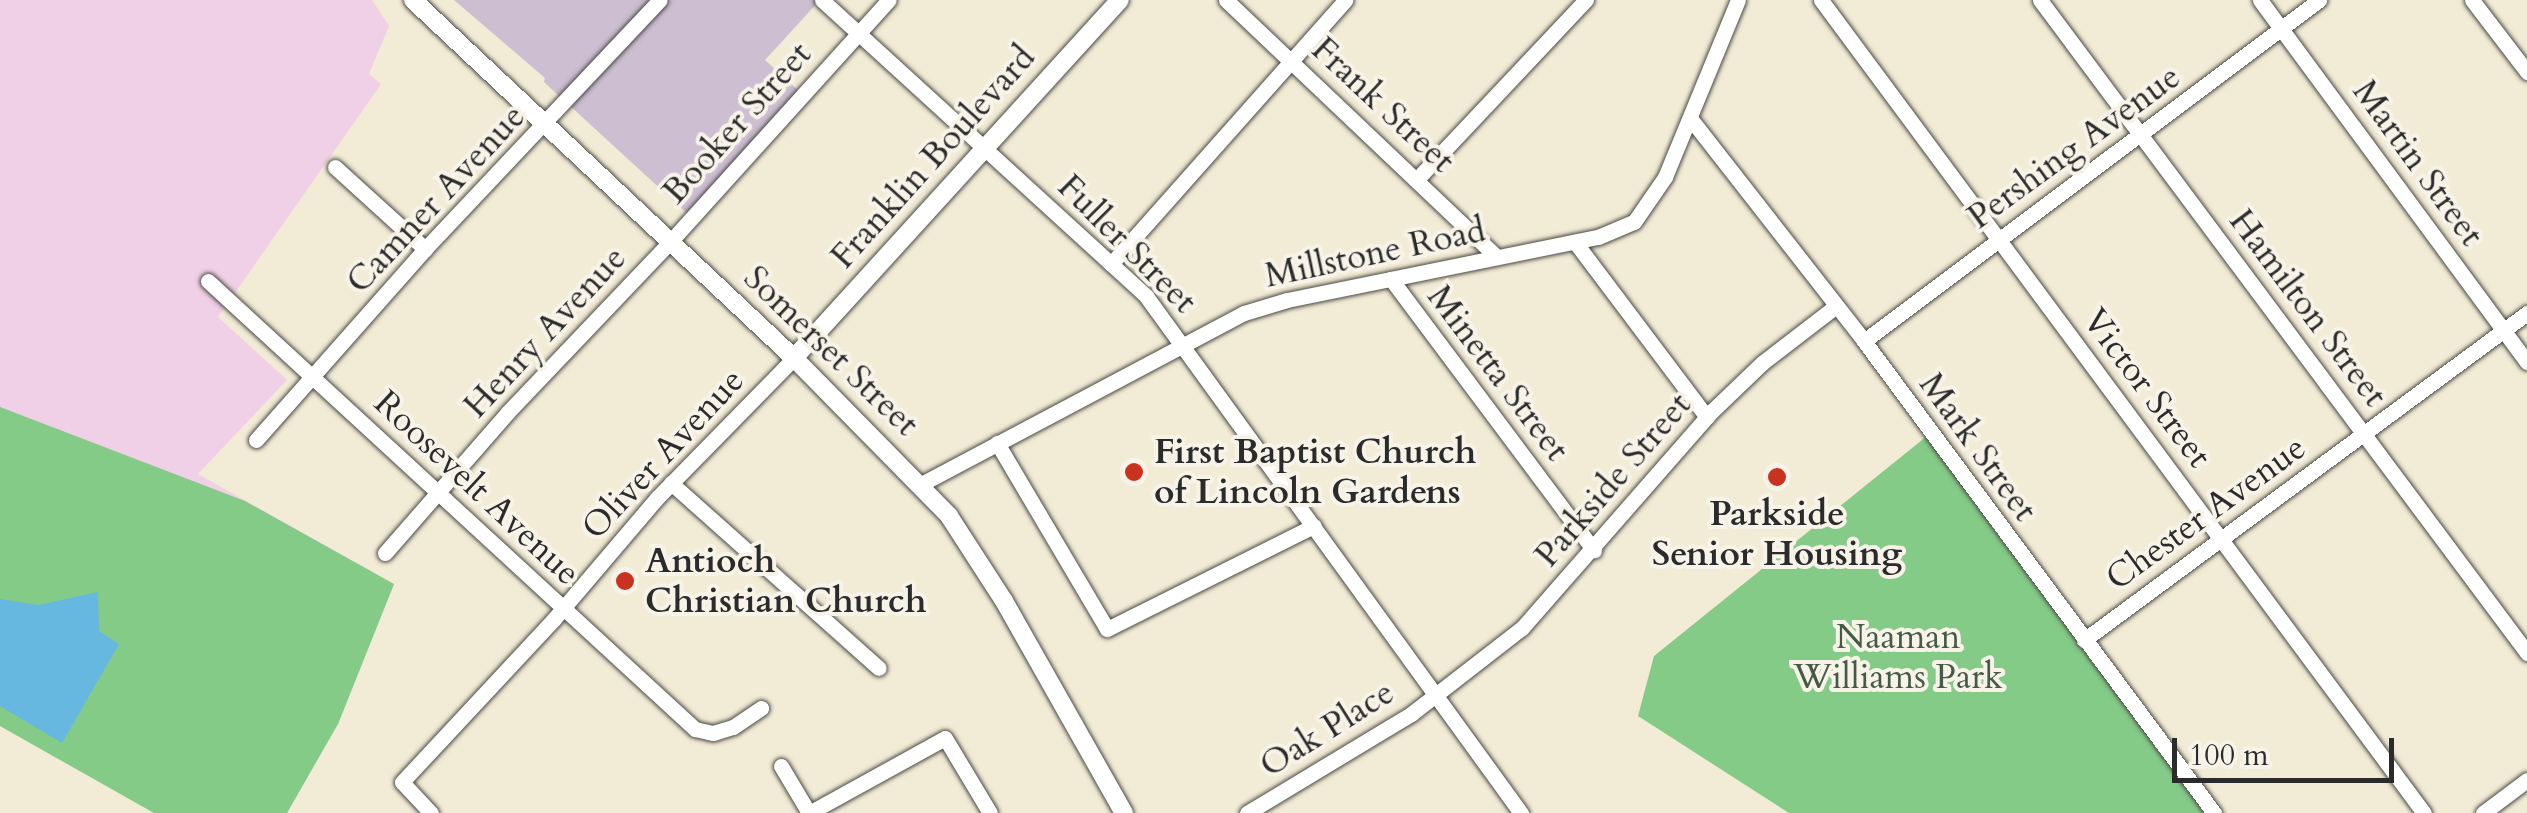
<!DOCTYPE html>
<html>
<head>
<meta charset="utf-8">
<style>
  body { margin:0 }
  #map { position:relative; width:2527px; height:813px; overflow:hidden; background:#f2ebd5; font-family:Cardo,serif }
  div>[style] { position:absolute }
  .built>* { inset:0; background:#efd0e6 }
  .industrial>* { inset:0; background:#cdbed2 }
  .green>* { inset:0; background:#84cb87 }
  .water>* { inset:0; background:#66b8e1 }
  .roads { filter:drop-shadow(0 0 2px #494844) drop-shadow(0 0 2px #494844) }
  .minor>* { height:15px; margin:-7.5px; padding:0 7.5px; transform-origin:7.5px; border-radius:7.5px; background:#fff }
  .major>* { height:18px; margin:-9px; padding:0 9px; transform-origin:9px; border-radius:9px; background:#fff }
  .dots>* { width:28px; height:28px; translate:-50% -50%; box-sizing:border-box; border:5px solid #f7f3e8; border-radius:50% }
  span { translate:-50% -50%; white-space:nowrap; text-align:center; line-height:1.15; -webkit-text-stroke:8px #f7f3e8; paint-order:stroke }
  .street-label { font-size:35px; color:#2b2b2b }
  .poi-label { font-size:35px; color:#2b2b2b; font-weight:700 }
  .left { translate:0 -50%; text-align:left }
  .park-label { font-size:35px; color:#465b47 }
  .scale { position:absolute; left:2172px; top:738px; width:222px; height:45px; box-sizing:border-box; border:5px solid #2b2b2b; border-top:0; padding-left:12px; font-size:30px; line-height:35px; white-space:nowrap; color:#2b2b2b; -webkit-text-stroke:8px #f7f3e8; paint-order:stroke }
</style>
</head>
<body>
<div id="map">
  <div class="built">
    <div style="clip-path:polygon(0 0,372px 0,389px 26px,369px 74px,381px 84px,218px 317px,287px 380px,198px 474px,394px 584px,338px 724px,287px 813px,154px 813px,0 726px)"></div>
  </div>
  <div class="industrial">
    <div style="clip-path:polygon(454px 0,820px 0,765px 60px,800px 92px,690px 216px,544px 82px,545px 78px)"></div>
  </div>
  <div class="green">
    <div style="clip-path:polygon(0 407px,245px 501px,394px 584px,338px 724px,287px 813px,154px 813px,0 726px)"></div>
    <div style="clip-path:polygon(1927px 436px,2206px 813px,1789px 813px,1638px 716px,1654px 656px)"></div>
  </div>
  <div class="water">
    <div style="clip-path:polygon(98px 592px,99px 631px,119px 644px,62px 743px,0 706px,0 599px,38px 605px)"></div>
  </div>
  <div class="roads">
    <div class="minor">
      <div style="left:822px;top:0;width:439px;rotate:42.4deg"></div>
      <div style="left:1146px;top:296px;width:639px;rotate:54.05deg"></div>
      <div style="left:1226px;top:0;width:373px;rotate:43.5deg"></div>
      <div style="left:1821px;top:0;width:1012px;rotate:53.44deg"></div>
      <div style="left:2040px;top:0;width:815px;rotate:53.28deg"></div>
      <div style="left:2260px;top:0;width:450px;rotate:53.6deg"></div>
      <div style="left:2472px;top:0;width:91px;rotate:52.6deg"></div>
      <div style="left:1690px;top:118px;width:283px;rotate:52deg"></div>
      <div style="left:1864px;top:341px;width:588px;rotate:53.44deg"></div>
      <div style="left:335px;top:167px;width:122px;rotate:42.3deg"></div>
      <div style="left:1418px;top:178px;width:245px;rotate:-46.7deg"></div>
      <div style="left:1575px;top:242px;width:219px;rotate:53deg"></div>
      <div style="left:1111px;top:264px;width:353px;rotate:-48.4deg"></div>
      <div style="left:1391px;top:279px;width:339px;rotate:53.2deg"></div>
      <div style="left:208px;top:281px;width:662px;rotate:42.61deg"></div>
      <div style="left:695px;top:729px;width:18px;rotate:13deg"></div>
      <div style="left:713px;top:733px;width:21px;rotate:-17deg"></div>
      <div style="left:733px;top:727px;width:34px;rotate:-34deg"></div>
      <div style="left:1864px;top:341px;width:569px;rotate:-36.85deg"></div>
      <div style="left:256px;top:440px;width:255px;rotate:-48.5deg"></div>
      <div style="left:425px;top:249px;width:342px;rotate:-46.7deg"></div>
      <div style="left:997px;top:443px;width:216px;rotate:59.4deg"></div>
      <div style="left:1107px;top:629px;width:231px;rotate:-26.5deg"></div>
      <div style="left:671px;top:483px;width:278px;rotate:41.7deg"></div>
      <div style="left:921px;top:484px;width:365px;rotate:-27.9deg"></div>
      <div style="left:1244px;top:313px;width:45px;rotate:-16.8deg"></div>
      <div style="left:1287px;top:300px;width:317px;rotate:-11.5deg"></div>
      <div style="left:1598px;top:237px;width:39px;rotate:-23deg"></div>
      <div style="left:1634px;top:222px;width:55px;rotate:-55.4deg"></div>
      <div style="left:1665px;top:177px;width:191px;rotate:-67.6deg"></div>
      <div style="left:385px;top:553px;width:187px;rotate:-48.9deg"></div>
      <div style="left:508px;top:412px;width:235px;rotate:-46.4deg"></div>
      <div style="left:670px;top:242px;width:326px;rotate:-47.9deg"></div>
      <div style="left:2084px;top:640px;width:551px;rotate:-36.43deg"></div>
      <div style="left:781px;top:766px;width:55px;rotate:59.2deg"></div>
      <div style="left:431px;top:813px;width:42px;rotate:-133.1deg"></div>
      <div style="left:402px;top:782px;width:223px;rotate:-47deg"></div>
      <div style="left:554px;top:619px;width:159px;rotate:-49.6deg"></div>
      <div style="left:657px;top:498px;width:196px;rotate:-45.6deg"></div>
      <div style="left:809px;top:813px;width:155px;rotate:-28.9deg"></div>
      <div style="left:945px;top:738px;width:87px;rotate:59deg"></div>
      <div style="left:1247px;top:813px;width:192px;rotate:-31.1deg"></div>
      <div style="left:1411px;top:714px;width:140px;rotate:-37.8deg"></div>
      <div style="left:1522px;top:628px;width:288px;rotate:-48.8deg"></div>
      <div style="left:1712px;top:411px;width:69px;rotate:-43.8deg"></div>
      <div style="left:1762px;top:363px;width:93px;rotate:-37.6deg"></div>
      <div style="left:2483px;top:813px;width:55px;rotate:-36.9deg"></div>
    </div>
    <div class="major">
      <div style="left:413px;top:0;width:523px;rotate:43.22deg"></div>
      <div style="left:794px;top:358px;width:221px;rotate:45.5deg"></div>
      <div style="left:949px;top:516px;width:101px;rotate:57.1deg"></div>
      <div style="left:1004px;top:601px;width:244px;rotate:60.5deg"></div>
      <div style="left:794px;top:358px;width:484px;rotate:-47.7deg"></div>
    </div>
  </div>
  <div class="dots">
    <div style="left:1134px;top:472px;background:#c8321e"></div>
    <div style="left:1777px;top:477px;background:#c8321e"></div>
    <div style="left:625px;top:581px;background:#c8321e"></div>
  </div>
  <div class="street-label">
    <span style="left:1383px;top:105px;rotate:43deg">Frank Street</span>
    <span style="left:737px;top:123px;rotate:-48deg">Booker Street</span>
    <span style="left:2074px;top:147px;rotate:-36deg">Pershing Avenue</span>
    <span style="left:933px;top:157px;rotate:-48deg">Franklin Boulevard</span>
    <span style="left:2418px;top:163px;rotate:54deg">Martin Street</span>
    <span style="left:436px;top:199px;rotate:-47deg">Camner Avenue</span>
    <span style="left:1127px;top:244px;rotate:45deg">Fuller Street</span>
    <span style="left:1375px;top:253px;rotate:-12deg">Millstone Road</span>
    <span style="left:2308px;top:308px;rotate:53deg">Hamilton Street</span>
    <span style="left:545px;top:332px;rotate:-47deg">Henry Avenue</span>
    <span style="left:831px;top:351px;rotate:44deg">Somerset Street</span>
    <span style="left:1498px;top:373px;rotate:53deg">Minetta Street</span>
    <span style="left:2147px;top:388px;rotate:53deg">Victor Street</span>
    <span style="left:1978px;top:447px;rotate:54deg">Mark Street</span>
    <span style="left:663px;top:454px;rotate:-47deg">Oliver Avenue</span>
    <span style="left:1613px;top:480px;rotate:-49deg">Parkside Street</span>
    <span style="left:477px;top:488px;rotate:43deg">Roosevelt Avenue</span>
    <span style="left:2206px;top:513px;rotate:-36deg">Chester Avenue</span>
    <span style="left:1327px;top:729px;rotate:-32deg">Oak Place</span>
  </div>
  <div class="poi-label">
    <span class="left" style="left:1154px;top:472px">First Baptist Church<br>of Lincoln Gardens</span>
    <span style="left:1777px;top:534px">Parkside<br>Senior Housing</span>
    <span class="left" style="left:645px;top:581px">Antioch<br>Christian Church</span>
  </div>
  <div class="park-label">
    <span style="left:1898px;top:657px">Naaman<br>Williams Park</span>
  </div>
  <div class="scale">100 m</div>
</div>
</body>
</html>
